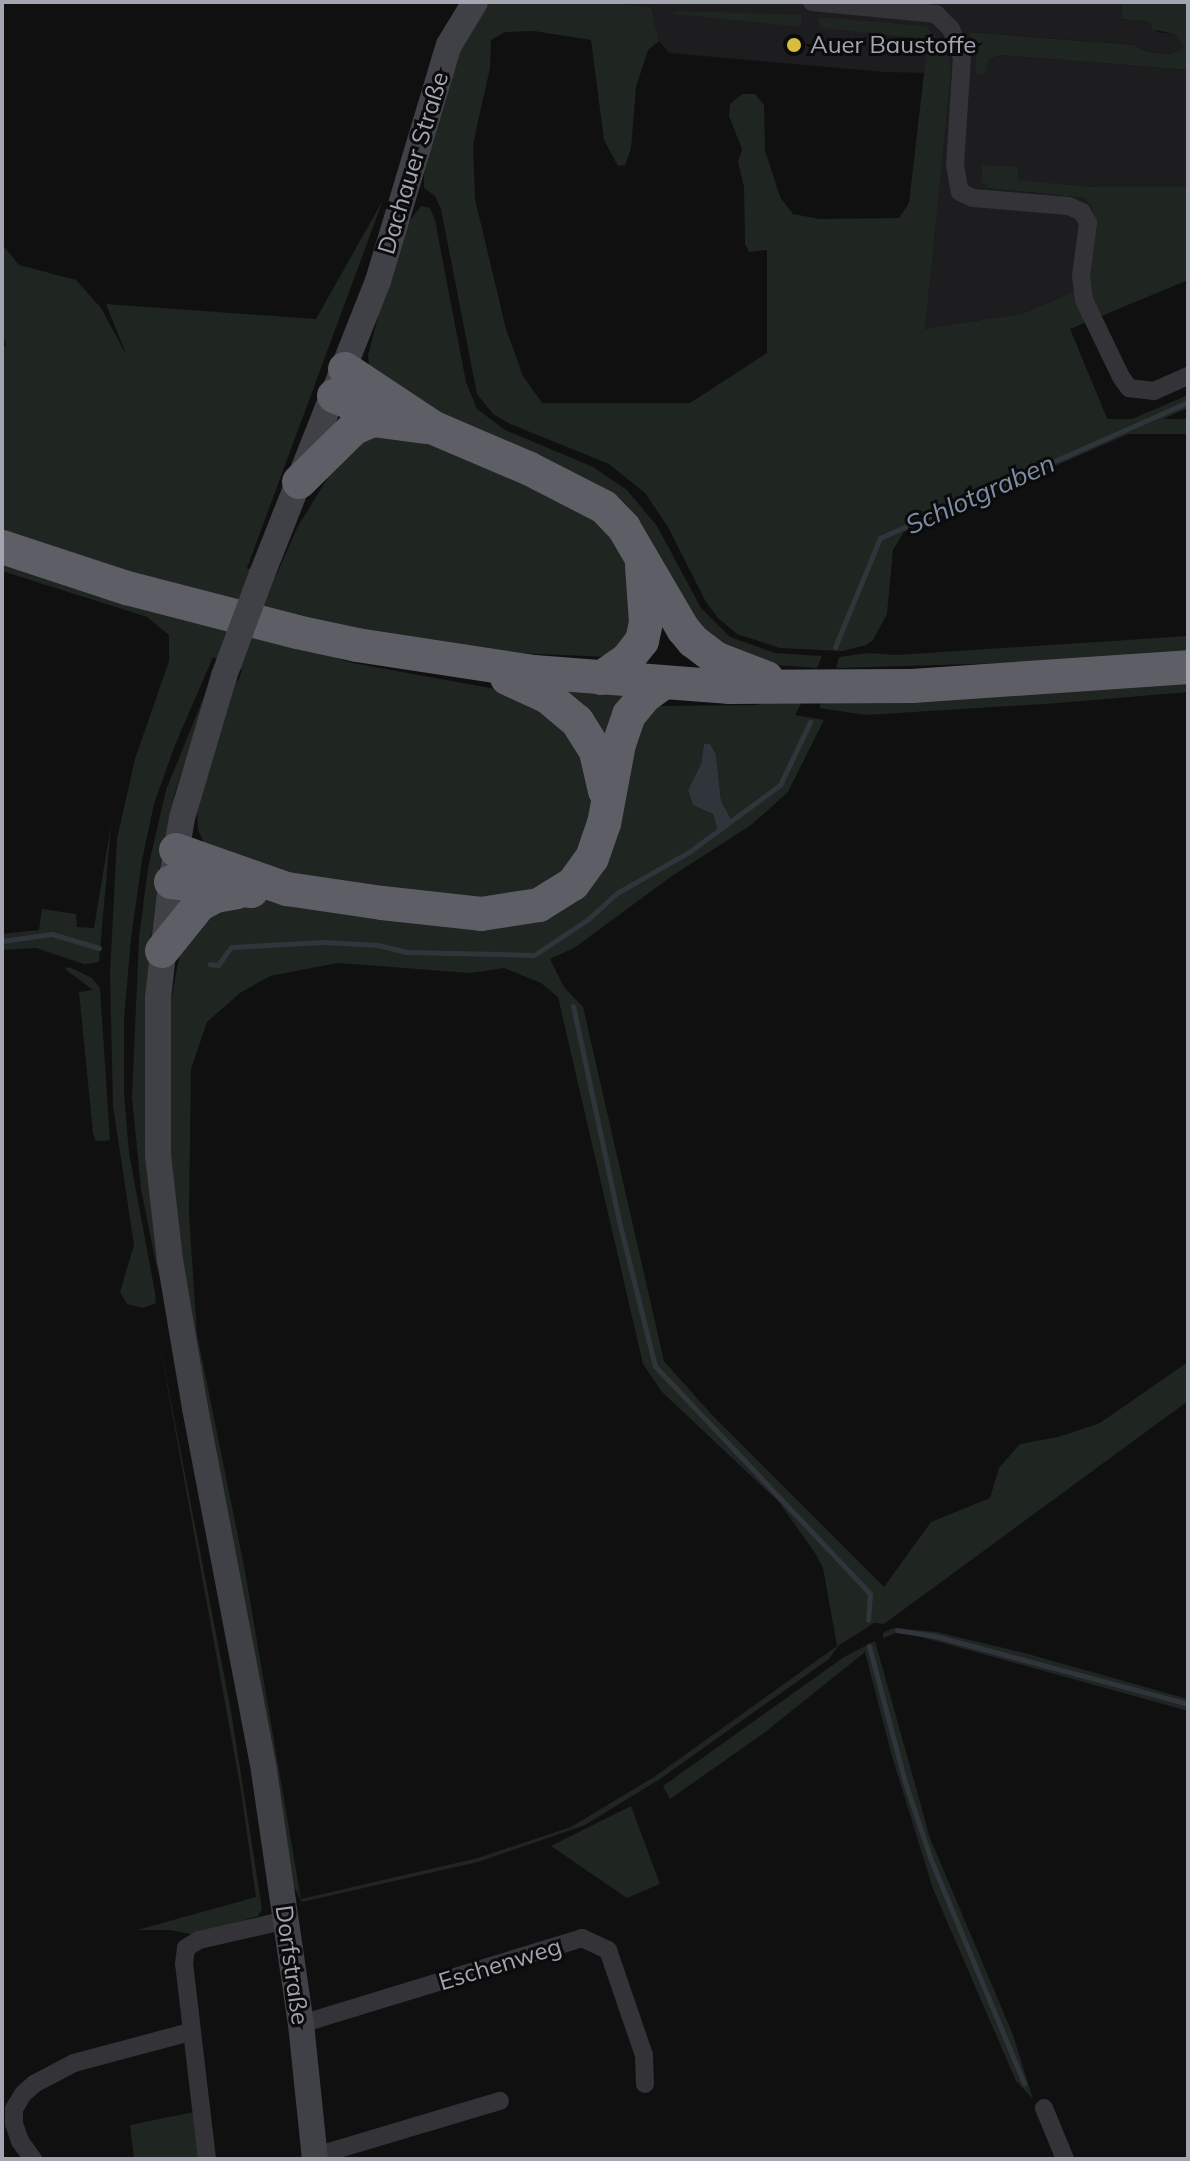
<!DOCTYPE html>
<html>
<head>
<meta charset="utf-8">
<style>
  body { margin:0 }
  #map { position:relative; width:1190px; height:2161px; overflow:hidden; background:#101011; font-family:Mulish,sans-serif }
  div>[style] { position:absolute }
  .built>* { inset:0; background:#1d1c1e }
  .green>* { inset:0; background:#1f2521; transform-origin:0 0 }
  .water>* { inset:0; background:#30353c }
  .stream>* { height:5px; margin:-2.5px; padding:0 2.5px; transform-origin:2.5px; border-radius:2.5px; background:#30353c }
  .street>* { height:18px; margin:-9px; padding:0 9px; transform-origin:9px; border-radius:9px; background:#343438 }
  .secondary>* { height:26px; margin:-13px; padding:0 13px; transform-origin:13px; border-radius:13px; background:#404146 }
  .highway>* { height:34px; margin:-17px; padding:0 17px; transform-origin:17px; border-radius:17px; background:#5e5f66 }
  .secondary-bridge>* { height:26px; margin:-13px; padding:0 13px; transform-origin:13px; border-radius:13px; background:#404146 }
  .dots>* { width:22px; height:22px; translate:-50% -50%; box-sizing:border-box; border:4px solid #0c0b0c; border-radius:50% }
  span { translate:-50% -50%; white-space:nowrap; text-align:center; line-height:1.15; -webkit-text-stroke:6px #0c0b0c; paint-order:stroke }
  .poi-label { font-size:24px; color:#a3a5b0 }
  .left { translate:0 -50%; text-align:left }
  .street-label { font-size:24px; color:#a3a5b0 }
  .water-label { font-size:26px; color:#7e8ea8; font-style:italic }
  .frame { position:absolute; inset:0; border:4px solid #a3a5b0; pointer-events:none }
</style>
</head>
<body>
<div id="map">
  <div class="built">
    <div style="clip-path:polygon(603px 2px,1122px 2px,1121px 19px,1152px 22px,1158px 32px,1174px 34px,1183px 45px,1181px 50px,1169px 54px,1147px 52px,1135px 45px,970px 32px,976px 51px,976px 74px,988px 60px,1000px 55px,1188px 70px,1188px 187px,1097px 187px,1017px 180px,989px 188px,1084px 198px,1093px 208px,1082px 288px,1024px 313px,925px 329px,932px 252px,930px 65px,925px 73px,885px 72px,669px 53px,659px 41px,651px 7px)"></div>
  </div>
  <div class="green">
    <div style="clip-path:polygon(488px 2px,602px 2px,651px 7px,659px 41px,648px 50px,636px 87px,631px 149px,625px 165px,618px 166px,604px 140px,591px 40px,534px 31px,505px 32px,491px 40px,490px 68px,473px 144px,475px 199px,506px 329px,523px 376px,542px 403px,690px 403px,767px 353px,767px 250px,749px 252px,745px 244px,744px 187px,738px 162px,742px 149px,729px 116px,730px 104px,742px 94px,755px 94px,764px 105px,765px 150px,780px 197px,793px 214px,820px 219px,899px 218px,909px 203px,928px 39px,820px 28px,819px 17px,926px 26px,948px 47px,951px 71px,925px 329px,1024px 313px,1082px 288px,1093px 208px,1084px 198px,989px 188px,982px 182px,982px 165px,1018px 167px,1018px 180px,1097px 187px,1188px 187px,1188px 280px,1070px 329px,1111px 428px,1188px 395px,1188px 408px,904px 532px,893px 550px,887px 614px,873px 640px,866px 645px,842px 651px,780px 648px,737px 634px,718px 618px,706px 602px,668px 527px,645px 493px,609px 464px,508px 423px,493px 414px,477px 394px,441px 209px,435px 196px,424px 188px,424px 172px,456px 55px)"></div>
    <div style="clip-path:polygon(1122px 2px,1188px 2px,1188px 70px,1000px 55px,988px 60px,985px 75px,976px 74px,976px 51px,969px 32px,1135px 45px,1147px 52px,1169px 54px,1181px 50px,1183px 45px,1174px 34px,1152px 29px,1151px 22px,1121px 19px)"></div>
    <div style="clip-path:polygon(673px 11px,782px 14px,801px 15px,802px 20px,801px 27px,674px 14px)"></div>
    <div style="clip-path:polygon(383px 200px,247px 568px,275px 578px,297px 528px,352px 438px,403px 430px,583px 507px,626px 551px,639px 619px,610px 657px,462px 651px,295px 621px,2px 535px,2px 346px,6px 345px,2px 332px,2px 244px,19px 265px,76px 280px,101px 308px,127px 356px,106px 304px,316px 319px)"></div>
    <div style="clip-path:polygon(421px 206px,430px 208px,435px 220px,466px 382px,477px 409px,505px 430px,593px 467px,627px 490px,657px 526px,701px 608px,730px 637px,775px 653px,822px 656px,817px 668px,762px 664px,711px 644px,650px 548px,370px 371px,368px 355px,380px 309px,408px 223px)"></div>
    <div style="left:1188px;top:419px;width:15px;height:306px;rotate:90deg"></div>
    <div style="clip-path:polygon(2px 558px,353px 663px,501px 690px,554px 711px,596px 772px,592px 832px,555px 883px,483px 904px,281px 877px,205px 845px,198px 830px,197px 811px,234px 679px,238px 681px,242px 670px,213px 657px,175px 745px,154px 804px,142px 860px,131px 939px,124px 1018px,124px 1094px,129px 1153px,155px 1292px,156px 1303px,143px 1308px,127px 1304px,120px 1292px,134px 1245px,113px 1106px,110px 973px,117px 839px,135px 759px,169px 661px,169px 635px,147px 617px,2px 571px)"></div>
    <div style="clip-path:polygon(1188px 636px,1188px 658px,836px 668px,839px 657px,868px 653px,896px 655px)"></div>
    <div style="clip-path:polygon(214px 672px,175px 793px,159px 870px,151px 940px,158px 1274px,141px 1189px,132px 1097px,139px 938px,148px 868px,166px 790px)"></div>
    <div style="clip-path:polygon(1188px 678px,1188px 692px,1059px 703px,866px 715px,819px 708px,824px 698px)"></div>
    <div style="clip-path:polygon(541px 682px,635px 689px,609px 763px)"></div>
    <div style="clip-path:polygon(evenodd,805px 697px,795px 715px,824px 720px,788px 792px,751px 825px,672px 876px,574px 948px,550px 959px,564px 987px,583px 1007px,664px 1361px,712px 1415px,884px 1587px,931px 1522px,990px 1498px,999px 1468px,1020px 1444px,1058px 1437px,1100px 1423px,1188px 1362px,1188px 1401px,884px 1624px,874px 1623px,838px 1646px,829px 1659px,740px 1722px,660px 1779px,585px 1825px,478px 1862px,302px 1902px,293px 1885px,172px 1214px,166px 1027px,182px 942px,236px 897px,561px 906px,629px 739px,656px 706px,755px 705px,805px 697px,704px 744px,716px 755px,721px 801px,732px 821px,718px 831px,713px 814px,693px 804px,688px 790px,701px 764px,704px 744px,805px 697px,338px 963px,470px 973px,504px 968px,541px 983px,558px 997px,643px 1364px,662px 1392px,779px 1502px,815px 1553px,823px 1568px,837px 1646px,654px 1777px,571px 1827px,478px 1858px,301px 1899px,245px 1571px,197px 1334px,189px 1215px,191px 1069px,207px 1022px,240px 993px,270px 976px,338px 963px)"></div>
    <div style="clip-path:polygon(111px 825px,99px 962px,84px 964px,36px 948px,2px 950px,2px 934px,39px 930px,42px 909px,76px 914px,77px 927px,94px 928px)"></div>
    <div style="clip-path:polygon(69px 967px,92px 978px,100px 988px,110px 1140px,104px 1141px,96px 1141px,93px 1133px,79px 992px,93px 990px,65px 969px)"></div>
    <div style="clip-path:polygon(157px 1330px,231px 1711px,262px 1909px,258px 1916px,196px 1935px,170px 1930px,137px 1930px,256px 1897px,240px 1785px)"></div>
    <div style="clip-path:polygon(893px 1628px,937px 1632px,1028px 1654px,1188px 1699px,1188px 1711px,914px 1635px,896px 1633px,883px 1638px,883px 1633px)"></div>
    <div style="clip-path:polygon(875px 1641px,930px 1838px,1013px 2035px,1033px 2099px,1016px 2081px,933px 1889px,891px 1753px,865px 1652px,764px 1733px,670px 1799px,663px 1786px,844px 1657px)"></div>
    <div style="clip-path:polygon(631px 1806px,660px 1884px,627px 1898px,551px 1846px)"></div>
    <div style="clip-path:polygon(194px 2112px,199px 2159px,134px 2159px,130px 2125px)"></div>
  </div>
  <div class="water">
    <div style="clip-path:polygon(704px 744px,710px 744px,716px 755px,721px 801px,732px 821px,718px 831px,713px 814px,693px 805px,688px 790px,701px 764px)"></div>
  </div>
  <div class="stream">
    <div style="left:835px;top:647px;width:118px;rotate:-67.6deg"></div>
    <div style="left:880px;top:538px;width:337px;rotate:-23.8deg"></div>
    <div style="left:2px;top:941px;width:50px;rotate:-8deg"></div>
    <div style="left:52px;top:934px;width:49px;rotate:16.6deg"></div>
    <div style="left:210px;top:964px;width:8px;rotate:7deg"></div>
    <div style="left:218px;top:965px;width:22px;rotate:-54deg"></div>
    <div style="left:231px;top:947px;width:92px;rotate:-3.1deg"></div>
    <div style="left:323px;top:942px;width:55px;rotate:3.1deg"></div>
    <div style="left:378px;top:945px;width:29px;rotate:14deg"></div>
    <div style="left:406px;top:952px;width:128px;rotate:1.3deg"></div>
    <div style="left:534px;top:955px;width:64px;rotate:-33.4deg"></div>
    <div style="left:587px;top:920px;width:40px;rotate:-42deg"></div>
    <div style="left:617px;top:893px;width:83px;rotate:-29.7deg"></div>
    <div style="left:689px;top:852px;width:113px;rotate:-36.4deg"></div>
    <div style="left:780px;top:785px;width:70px;rotate:-64.5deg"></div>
    <div style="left:573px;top:1006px;width:228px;rotate:77.9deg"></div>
    <div style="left:621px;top:1229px;width:141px;rotate:76.1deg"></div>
    <div style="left:655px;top:1366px;width:313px;rotate:46.6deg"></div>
    <div style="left:870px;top:1593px;width:27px;rotate:94deg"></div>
    <div style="left:897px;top:1630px;width:38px;rotate:9deg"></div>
    <div style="left:935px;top:1636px;width:262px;rotate:15deg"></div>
    <div style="left:869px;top:1646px;width:141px;rotate:75.2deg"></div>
    <div style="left:905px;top:1782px;width:82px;rotate:71.6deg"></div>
    <div style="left:931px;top:1860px;width:242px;rotate:67.4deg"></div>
  </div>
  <div class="street">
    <div style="left:812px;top:2px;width:125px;rotate:5.5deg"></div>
    <div style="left:936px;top:14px;width:21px;rotate:45deg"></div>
    <div style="left:951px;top:29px;width:30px;rotate:69deg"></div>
    <div style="left:962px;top:57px;width:108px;rotate:93.7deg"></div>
    <div style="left:955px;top:165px;width:27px;rotate:80deg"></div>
    <div style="left:960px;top:192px;width:14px;rotate:25deg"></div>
    <div style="left:973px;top:198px;width:96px;rotate:4.8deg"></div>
    <div style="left:1069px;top:206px;width:14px;rotate:25deg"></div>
    <div style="left:1082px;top:212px;width:13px;rotate:61deg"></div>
    <div style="left:1088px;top:223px;width:53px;rotate:97.5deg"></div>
    <div style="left:1081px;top:276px;width:24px;rotate:83deg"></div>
    <div style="left:1084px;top:300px;width:85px;rotate:64.3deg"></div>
    <div style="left:1121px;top:377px;width:14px;rotate:54deg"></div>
    <div style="left:1129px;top:388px;width:25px;rotate:7deg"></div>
    <div style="left:1154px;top:391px;width:37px;rotate:-24deg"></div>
    <div style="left:301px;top:2024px;width:294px;rotate:-17deg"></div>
    <div style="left:582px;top:1938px;width:29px;rotate:25deg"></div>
    <div style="left:608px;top:1950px;width:111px;rotate:71.1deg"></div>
    <div style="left:644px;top:2055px;width:29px;rotate:88deg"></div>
    <div style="left:1044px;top:2108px;width:55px;rotate:67.6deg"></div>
    <div style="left:315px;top:2156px;width:193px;rotate:-16.6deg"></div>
    <div style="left:33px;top:2159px;width:22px;rotate:-126deg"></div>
    <div style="left:20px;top:2141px;width:18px;rotate:-109deg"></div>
    <div style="left:14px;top:2124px;width:15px;rotate:-90deg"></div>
    <div style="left:14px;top:2109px;width:17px;rotate:-59deg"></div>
    <div style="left:23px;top:2094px;width:15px;rotate:-42deg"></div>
    <div style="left:34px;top:2084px;width:45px;rotate:-27.7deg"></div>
    <div style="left:74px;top:2063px;width:120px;rotate:-15deg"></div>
    <div style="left:207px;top:2159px;width:196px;rotate:-96.7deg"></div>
    <div style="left:184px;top:1964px;width:16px;rotate:-83deg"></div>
    <div style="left:186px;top:1948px;width:15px;rotate:-32deg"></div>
    <div style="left:199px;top:1940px;width:89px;rotate:-12.9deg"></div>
  </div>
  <div class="secondary">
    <div style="left:262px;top:574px;width:315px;rotate:-68.4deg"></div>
    <div style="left:378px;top:281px;width:246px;rotate:-73.3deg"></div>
    <div style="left:449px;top:45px;width:50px;rotate:-58.8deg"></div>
    <div style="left:224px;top:676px;width:148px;rotate:106.5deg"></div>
    <div style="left:182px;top:818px;width:65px;rotate:99.8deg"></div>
    <div style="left:171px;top:882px;width:117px;rotate:96.4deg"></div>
    <div style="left:158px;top:998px;width:157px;rotate:90deg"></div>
    <div style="left:158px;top:1155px;width:106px;rotate:83.5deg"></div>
    <div style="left:170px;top:1260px;width:150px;rotate:80.4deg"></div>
    <div style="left:195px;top:1408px;width:369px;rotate:79.2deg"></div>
    <div style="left:264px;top:1771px;width:256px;rotate:81.7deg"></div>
    <div style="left:301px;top:2024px;width:136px;rotate:84.1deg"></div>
  </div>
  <div class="highway">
    <div style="left:345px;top:369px;width:107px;rotate:33.5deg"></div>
    <div style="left:434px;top:428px;width:104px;rotate:23.1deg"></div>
    <div style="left:530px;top:469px;width:83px;rotate:27.2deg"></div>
    <div style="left:604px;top:507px;width:29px;rotate:46deg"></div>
    <div style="left:624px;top:528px;width:117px;rotate:59.7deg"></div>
    <div style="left:683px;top:629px;width:16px;rotate:50deg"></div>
    <div style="left:693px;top:641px;width:30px;rotate:37deg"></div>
    <div style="left:717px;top:659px;width:53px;rotate:20.8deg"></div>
    <div style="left:334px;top:396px;width:64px;rotate:22.1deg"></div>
    <div style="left:299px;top:482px;width:77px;rotate:-44.5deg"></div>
    <div style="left:354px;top:428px;width:21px;rotate:-23deg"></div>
    <div style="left:373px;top:420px;width:53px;rotate:7.5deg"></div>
    <div style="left:2px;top:547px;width:132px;rotate:18.2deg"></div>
    <div style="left:127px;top:588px;width:176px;rotate:14.5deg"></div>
    <div style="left:297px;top:632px;width:61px;rotate:12.2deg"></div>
    <div style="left:357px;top:645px;width:179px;rotate:8.7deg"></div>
    <div style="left:534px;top:672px;width:197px;rotate:4.4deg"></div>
    <div style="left:730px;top:687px;width:182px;rotate:-0.3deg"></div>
    <div style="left:912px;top:686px;width:277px;rotate:-3.9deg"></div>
    <div style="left:507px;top:678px;width:45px;rotate:24.9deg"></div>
    <div style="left:548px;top:697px;width:38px;rotate:40deg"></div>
    <div style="left:577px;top:721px;width:36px;rotate:58deg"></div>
    <div style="left:596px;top:752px;width:40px;rotate:77deg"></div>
    <div style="left:601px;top:678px;width:32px;rotate:-35deg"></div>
    <div style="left:627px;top:660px;width:24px;rotate:-52deg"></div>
    <div style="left:642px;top:641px;width:19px;rotate:-78deg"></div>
    <div style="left:646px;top:622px;width:56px;rotate:-94.1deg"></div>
    <div style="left:176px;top:850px;width:118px;rotate:19.4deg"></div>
    <div style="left:287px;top:889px;width:96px;rotate:8.4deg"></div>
    <div style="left:382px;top:903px;width:100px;rotate:6.3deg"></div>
    <div style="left:481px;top:914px;width:59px;rotate:-8.8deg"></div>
    <div style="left:539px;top:905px;width:40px;rotate:-32deg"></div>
    <div style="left:573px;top:884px;width:32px;rotate:-54deg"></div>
    <div style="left:592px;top:858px;width:36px;rotate:-71deg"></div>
    <div style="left:604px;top:824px;width:81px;rotate:-79.4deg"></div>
    <div style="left:619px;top:744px;width:31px;rotate:-71deg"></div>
    <div style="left:629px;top:715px;width:26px;rotate:-50deg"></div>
    <div style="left:646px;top:695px;width:19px;rotate:-35deg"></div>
    <div style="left:171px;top:882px;width:81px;rotate:6.4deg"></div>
    <div style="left:162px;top:951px;width:59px;rotate:-51.2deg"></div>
    <div style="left:199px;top:905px;width:18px;rotate:-29deg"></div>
    <div style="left:215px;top:896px;width:22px;rotate:-10deg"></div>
  </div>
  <div class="secondary-bridge">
    <div style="left:224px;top:676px;width:109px;rotate:-69.6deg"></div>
  </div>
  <div class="dots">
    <div style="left:794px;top:45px;background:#d9bd41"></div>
  </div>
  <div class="poi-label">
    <span class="left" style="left:810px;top:45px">Auer Baustoffe</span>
  </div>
  <div class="street-label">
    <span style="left:413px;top:163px;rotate:-73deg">Dachauer Straße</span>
    <span style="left:500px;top:1964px;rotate:-17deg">Eschenweg</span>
    <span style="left:292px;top:1965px;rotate:82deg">Dorfstraße</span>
  </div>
  <div class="water-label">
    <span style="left:980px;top:494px;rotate:-24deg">Schlotgraben</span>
  </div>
  <div class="frame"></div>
</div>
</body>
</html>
